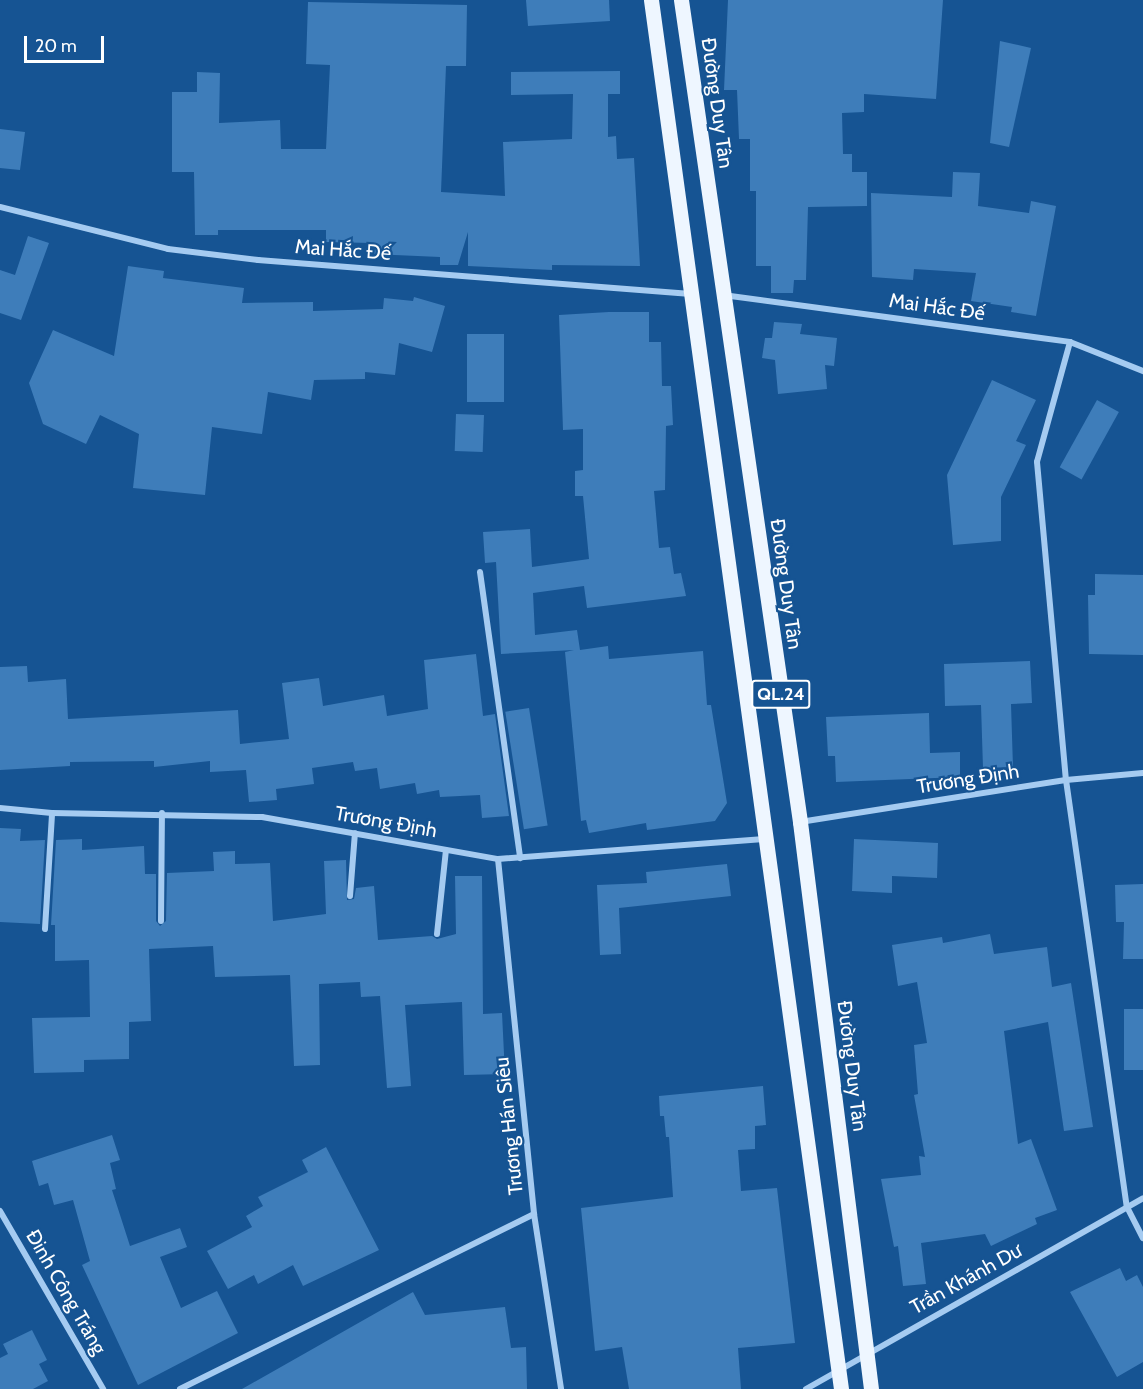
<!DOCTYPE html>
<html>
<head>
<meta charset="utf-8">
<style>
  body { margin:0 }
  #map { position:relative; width:1143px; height:1389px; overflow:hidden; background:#165493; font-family:Cabin,sans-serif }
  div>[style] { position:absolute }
  .building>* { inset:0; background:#3e7dba; transform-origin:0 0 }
  .street>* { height:6px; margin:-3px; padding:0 3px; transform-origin:3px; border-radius:3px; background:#a5cbf1 }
  .primary>* { height:15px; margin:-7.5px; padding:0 7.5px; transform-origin:7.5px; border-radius:7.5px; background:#eef6ff }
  span { translate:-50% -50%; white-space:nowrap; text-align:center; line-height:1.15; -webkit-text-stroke:4.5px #165493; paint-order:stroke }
  .shield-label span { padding:2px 4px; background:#165493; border:2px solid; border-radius:4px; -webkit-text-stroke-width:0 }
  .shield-label { font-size:18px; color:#fff; font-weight:700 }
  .street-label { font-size:20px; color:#fff }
  .scale { position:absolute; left:24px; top:36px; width:80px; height:27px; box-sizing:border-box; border:3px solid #fff; border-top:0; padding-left:8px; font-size:18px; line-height:21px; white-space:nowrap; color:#fff; -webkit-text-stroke:4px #165493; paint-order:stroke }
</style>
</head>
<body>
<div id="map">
  <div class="building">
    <div style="clip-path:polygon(526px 0,609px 0,610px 21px,528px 26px)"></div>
    <div style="clip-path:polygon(728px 0,943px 0,936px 99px,864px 94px,864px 112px,842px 113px,843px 154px,852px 154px,852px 172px,867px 172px,867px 206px,808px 207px,806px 280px,794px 280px,793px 293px,771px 293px,771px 266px,756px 266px,756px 191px,750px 191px,750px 139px,739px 139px,737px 90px,724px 90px)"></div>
    <div style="clip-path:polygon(308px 2px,467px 5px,466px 66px,446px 66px,441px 192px,505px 196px,503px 142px,572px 139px,573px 94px,511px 95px,511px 72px,620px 71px,620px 94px,608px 94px,608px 137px,616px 136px,617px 159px,634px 158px,640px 266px,552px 265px,552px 270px,468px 266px,468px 232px,458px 265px,440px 265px,440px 257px,372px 254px,372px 243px,326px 242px,326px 230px,218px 230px,218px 235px,195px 235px,194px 172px,172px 172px,172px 92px,197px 92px,197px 72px,220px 73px,219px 123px,280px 120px,281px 149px,326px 149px,330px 65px,306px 64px)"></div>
    <div style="clip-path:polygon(1000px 41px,1031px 48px,1009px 147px,990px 143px)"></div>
    <div style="clip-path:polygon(0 129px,25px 132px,20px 170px,0 168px)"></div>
    <div style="clip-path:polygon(953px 172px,980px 173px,978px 206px,1029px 213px,1031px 201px,1056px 206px,1036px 316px,1011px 312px,1012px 307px,971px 301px,976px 273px,914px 269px,913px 280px,872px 277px,871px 193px,952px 197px)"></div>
    <div style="clip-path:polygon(28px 236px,49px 243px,21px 320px,0 313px,0 270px,15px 275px)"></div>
    <div style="clip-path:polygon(128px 266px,164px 271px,163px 278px,244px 288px,242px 303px,313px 302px,313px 311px,383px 309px,384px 298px,413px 301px,414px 297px,445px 306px,432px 352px,399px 343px,395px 375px,365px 372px,365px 379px,314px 380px,311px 400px,268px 392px,262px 434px,212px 427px,205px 495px,133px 488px,139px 434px,100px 415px,86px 444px,43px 424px,29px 383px,53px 330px,114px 356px)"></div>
    <div style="clip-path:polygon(609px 312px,649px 312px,649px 342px,661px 342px,662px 386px,671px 386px,673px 425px,666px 426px,665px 490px,654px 491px,659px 548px,670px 547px,674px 574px,681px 573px,686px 596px,587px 608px,584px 586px,533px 593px,535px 635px,577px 630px,580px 650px,608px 646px,609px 659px,703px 651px,707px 705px,711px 705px,727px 803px,715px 821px,647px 830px,646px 823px,589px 833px,586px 820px,581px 821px,565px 652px,574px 650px,501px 654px,496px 562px,485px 563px,483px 532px,530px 529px,532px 567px,589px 559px,583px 496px,575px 496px,575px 471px,583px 470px,583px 429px,563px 430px,559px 315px)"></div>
    <div style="clip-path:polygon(774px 322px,802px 324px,800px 334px,837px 338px,834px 366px,825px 365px,827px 389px,778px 394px,775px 360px,762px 358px,765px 338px,772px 338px)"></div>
    <div style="left:467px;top:334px;width:37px;height:68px"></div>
    <div style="clip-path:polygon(992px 380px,1036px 400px,1016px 441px,1026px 445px,1001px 497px,1001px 541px,953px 545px,947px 475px)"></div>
    <div style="left:1097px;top:400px;width:25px;height:77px;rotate:29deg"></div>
    <div style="left:456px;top:414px;width:28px;height:37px;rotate:2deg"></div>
    <div style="clip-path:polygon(1095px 574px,1143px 575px,1143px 655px,1089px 654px,1088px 595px,1095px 595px)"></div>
    <div style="clip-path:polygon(476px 654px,483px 716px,495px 714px,509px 816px,482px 818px,480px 795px,440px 797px,439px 790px,417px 794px,415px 783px,380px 789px,377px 768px,355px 771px,353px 762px,312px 768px,314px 784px,276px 789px,277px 800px,249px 802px,246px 770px,210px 772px,210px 761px,154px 767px,154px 761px,70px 762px,70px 766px,0 770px,0 667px,27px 666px,28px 682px,66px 679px,68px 719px,238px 710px,240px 744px,289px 739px,282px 683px,319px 678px,323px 706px,384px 695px,387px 716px,428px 709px,424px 660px)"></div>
    <div style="clip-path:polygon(1030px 661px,1032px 703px,1011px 704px,1013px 767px,983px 768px,981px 705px,945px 706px,944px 664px)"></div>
    <div style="left:529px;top:708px;width:119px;height:24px;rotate:81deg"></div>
    <div style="clip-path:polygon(929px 713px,930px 753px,960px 752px,960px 777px,836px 782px,835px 756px,828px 756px,826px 717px)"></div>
    <div style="clip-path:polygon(0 828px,21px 829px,20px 841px,45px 840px,40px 924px,0 922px)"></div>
    <div style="clip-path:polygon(82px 839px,82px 850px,144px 846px,145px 874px,156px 874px,156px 921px,160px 926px,166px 921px,167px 873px,214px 871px,213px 852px,235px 851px,235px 864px,270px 863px,273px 921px,326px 914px,324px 861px,346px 860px,347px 900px,354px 899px,356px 888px,374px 886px,378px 940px,432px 936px,437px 939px,456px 934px,455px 876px,482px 876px,483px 1014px,502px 1013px,505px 1074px,464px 1075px,462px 1002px,405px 1005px,411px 1086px,387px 1088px,380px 996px,361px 997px,360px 982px,319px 984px,320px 1065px,294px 1066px,290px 975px,215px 977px,213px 946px,149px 949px,151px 1021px,129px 1022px,129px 1059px,84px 1060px,84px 1072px,34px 1073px,32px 1018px,90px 1017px,89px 960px,55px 961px,55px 925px,51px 925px,56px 840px)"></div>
    <div style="clip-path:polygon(854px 839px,938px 843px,937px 878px,892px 876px,892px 893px,852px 891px)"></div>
    <div style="clip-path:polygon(727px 864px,731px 896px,619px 908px,621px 954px,600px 955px,597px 885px,647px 883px,646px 872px)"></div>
    <div style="clip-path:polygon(1143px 884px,1143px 959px,1123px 959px,1124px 922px,1116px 922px,1115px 885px)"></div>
    <div style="clip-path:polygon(990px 934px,994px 954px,1047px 947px,1052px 987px,1071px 983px,1093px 1127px,1064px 1131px,1048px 1022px,1004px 1031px,1018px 1144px,1031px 1139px,1057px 1210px,1035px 1218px,1037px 1224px,991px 1246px,985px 1234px,921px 1243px,926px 1284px,903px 1286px,898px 1246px,894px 1247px,881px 1179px,921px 1175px,919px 1156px,925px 1157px,914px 1095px,918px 1094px,914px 1045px,927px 1043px,917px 982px,898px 986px,892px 945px,942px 937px,943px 943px)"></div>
    <div style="left:1124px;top:1009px;width:19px;height:61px"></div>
    <div style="clip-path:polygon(763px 1086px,766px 1125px,755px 1126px,755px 1149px,738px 1150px,741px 1191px,777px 1188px,795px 1343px,738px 1348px,741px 1389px,629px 1389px,622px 1347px,595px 1351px,581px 1208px,673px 1197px,669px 1137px,666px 1137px,664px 1116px,660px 1116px,659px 1096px)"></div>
    <div style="clip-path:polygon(112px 1135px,120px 1160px,110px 1163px,116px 1189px,112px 1190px,130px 1246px,180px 1228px,187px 1247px,160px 1257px,181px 1308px,217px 1291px,238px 1333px,138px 1385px,82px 1265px,90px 1261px,73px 1200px,54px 1205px,48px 1183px,39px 1186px,32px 1161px)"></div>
    <div style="clip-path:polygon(326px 1147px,379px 1250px,303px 1286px,293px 1265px,258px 1284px,254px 1275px,228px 1289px,207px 1251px,252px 1227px,246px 1216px,263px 1206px,258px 1197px,308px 1172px,302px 1160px)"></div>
    <div style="clip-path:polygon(1120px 1268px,1126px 1281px,1137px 1275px,1143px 1287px,1143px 1362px,1117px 1377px,1070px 1292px)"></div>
    <div style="clip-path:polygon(413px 1292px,425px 1315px,505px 1307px,511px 1348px,526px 1347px,527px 1389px,242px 1389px)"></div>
    <div style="clip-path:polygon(32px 1330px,47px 1360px,39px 1364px,48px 1381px,33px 1389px,0 1389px,0 1358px,8px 1354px,3px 1344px)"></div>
  </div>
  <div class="street">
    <div style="left:0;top:207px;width:173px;rotate:14deg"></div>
    <div style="left:168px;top:249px;width:91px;rotate:7deg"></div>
    <div style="left:258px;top:260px;width:431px;rotate:4.5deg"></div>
    <div style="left:723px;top:295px;width:350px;rotate:7.7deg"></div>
    <div style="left:1070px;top:342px;width:79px;rotate:21.7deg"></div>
    <div style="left:1070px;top:342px;width:124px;rotate:105.4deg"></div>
    <div style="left:1037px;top:462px;width:319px;rotate:84.8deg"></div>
    <div style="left:1066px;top:780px;width:431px;rotate:81.9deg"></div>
    <div style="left:1127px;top:1207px;width:35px;rotate:63deg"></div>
    <div style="left:480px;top:572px;width:289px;rotate:82deg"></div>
    <div style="left:0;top:808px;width:52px;rotate:5.5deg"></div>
    <div style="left:52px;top:813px;width:210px;rotate:1.1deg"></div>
    <div style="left:262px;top:817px;width:240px;rotate:10.1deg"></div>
    <div style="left:498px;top:859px;width:269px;rotate:-4.3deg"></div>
    <div style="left:800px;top:822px;width:269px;rotate:-9deg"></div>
    <div style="left:1066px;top:780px;width:77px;rotate:-5.2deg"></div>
    <div style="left:498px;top:859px;width:357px;rotate:84.2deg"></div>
    <div style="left:534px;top:1214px;width:177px;rotate:81.2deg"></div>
    <div style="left:350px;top:896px;width:63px;rotate:-85.5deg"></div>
    <div style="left:161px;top:921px;width:108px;rotate:-89.5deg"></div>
    <div style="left:45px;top:929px;width:116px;rotate:-86.5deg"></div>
    <div style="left:437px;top:934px;width:84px;rotate:-83.9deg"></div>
    <div style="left:0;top:1211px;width:206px;rotate:59.9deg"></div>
    <div style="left:180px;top:1389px;width:395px;rotate:-26.3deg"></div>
    <div style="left:806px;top:1389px;width:387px;rotate:-29.5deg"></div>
  </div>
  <div class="primary">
    <div style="left:651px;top:0;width:1402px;rotate:82.21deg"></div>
    <div style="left:681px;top:0;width:831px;rotate:81.76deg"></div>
    <div style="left:800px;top:822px;width:571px;rotate:82.86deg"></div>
  </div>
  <div class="shield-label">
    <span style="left:781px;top:694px">QL.24</span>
  </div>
  <div class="street-label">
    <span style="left:717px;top:103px;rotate:82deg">Đường Duy Tân</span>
    <span style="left:343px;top:250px;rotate:4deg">Mai Hắc Đế</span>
    <span style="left:937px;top:307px;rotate:8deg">Mai Hắc Đế</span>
    <span style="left:786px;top:584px;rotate:82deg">Đường Duy Tân</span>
    <span style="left:968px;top:779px;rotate:-9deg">Trương Định</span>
    <span style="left:386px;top:822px;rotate:10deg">Trương Định</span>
    <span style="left:852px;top:1066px;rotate:83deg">Đường Duy Tân</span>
    <span style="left:509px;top:1126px;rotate:-96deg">Trương Hán Siêu</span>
    <span style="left:966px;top:1279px;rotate:-29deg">Trần Khánh Dư</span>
    <span style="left:66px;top:1292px;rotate:60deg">Đinh Công Tráng</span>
  </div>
  <div class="scale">20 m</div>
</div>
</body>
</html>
